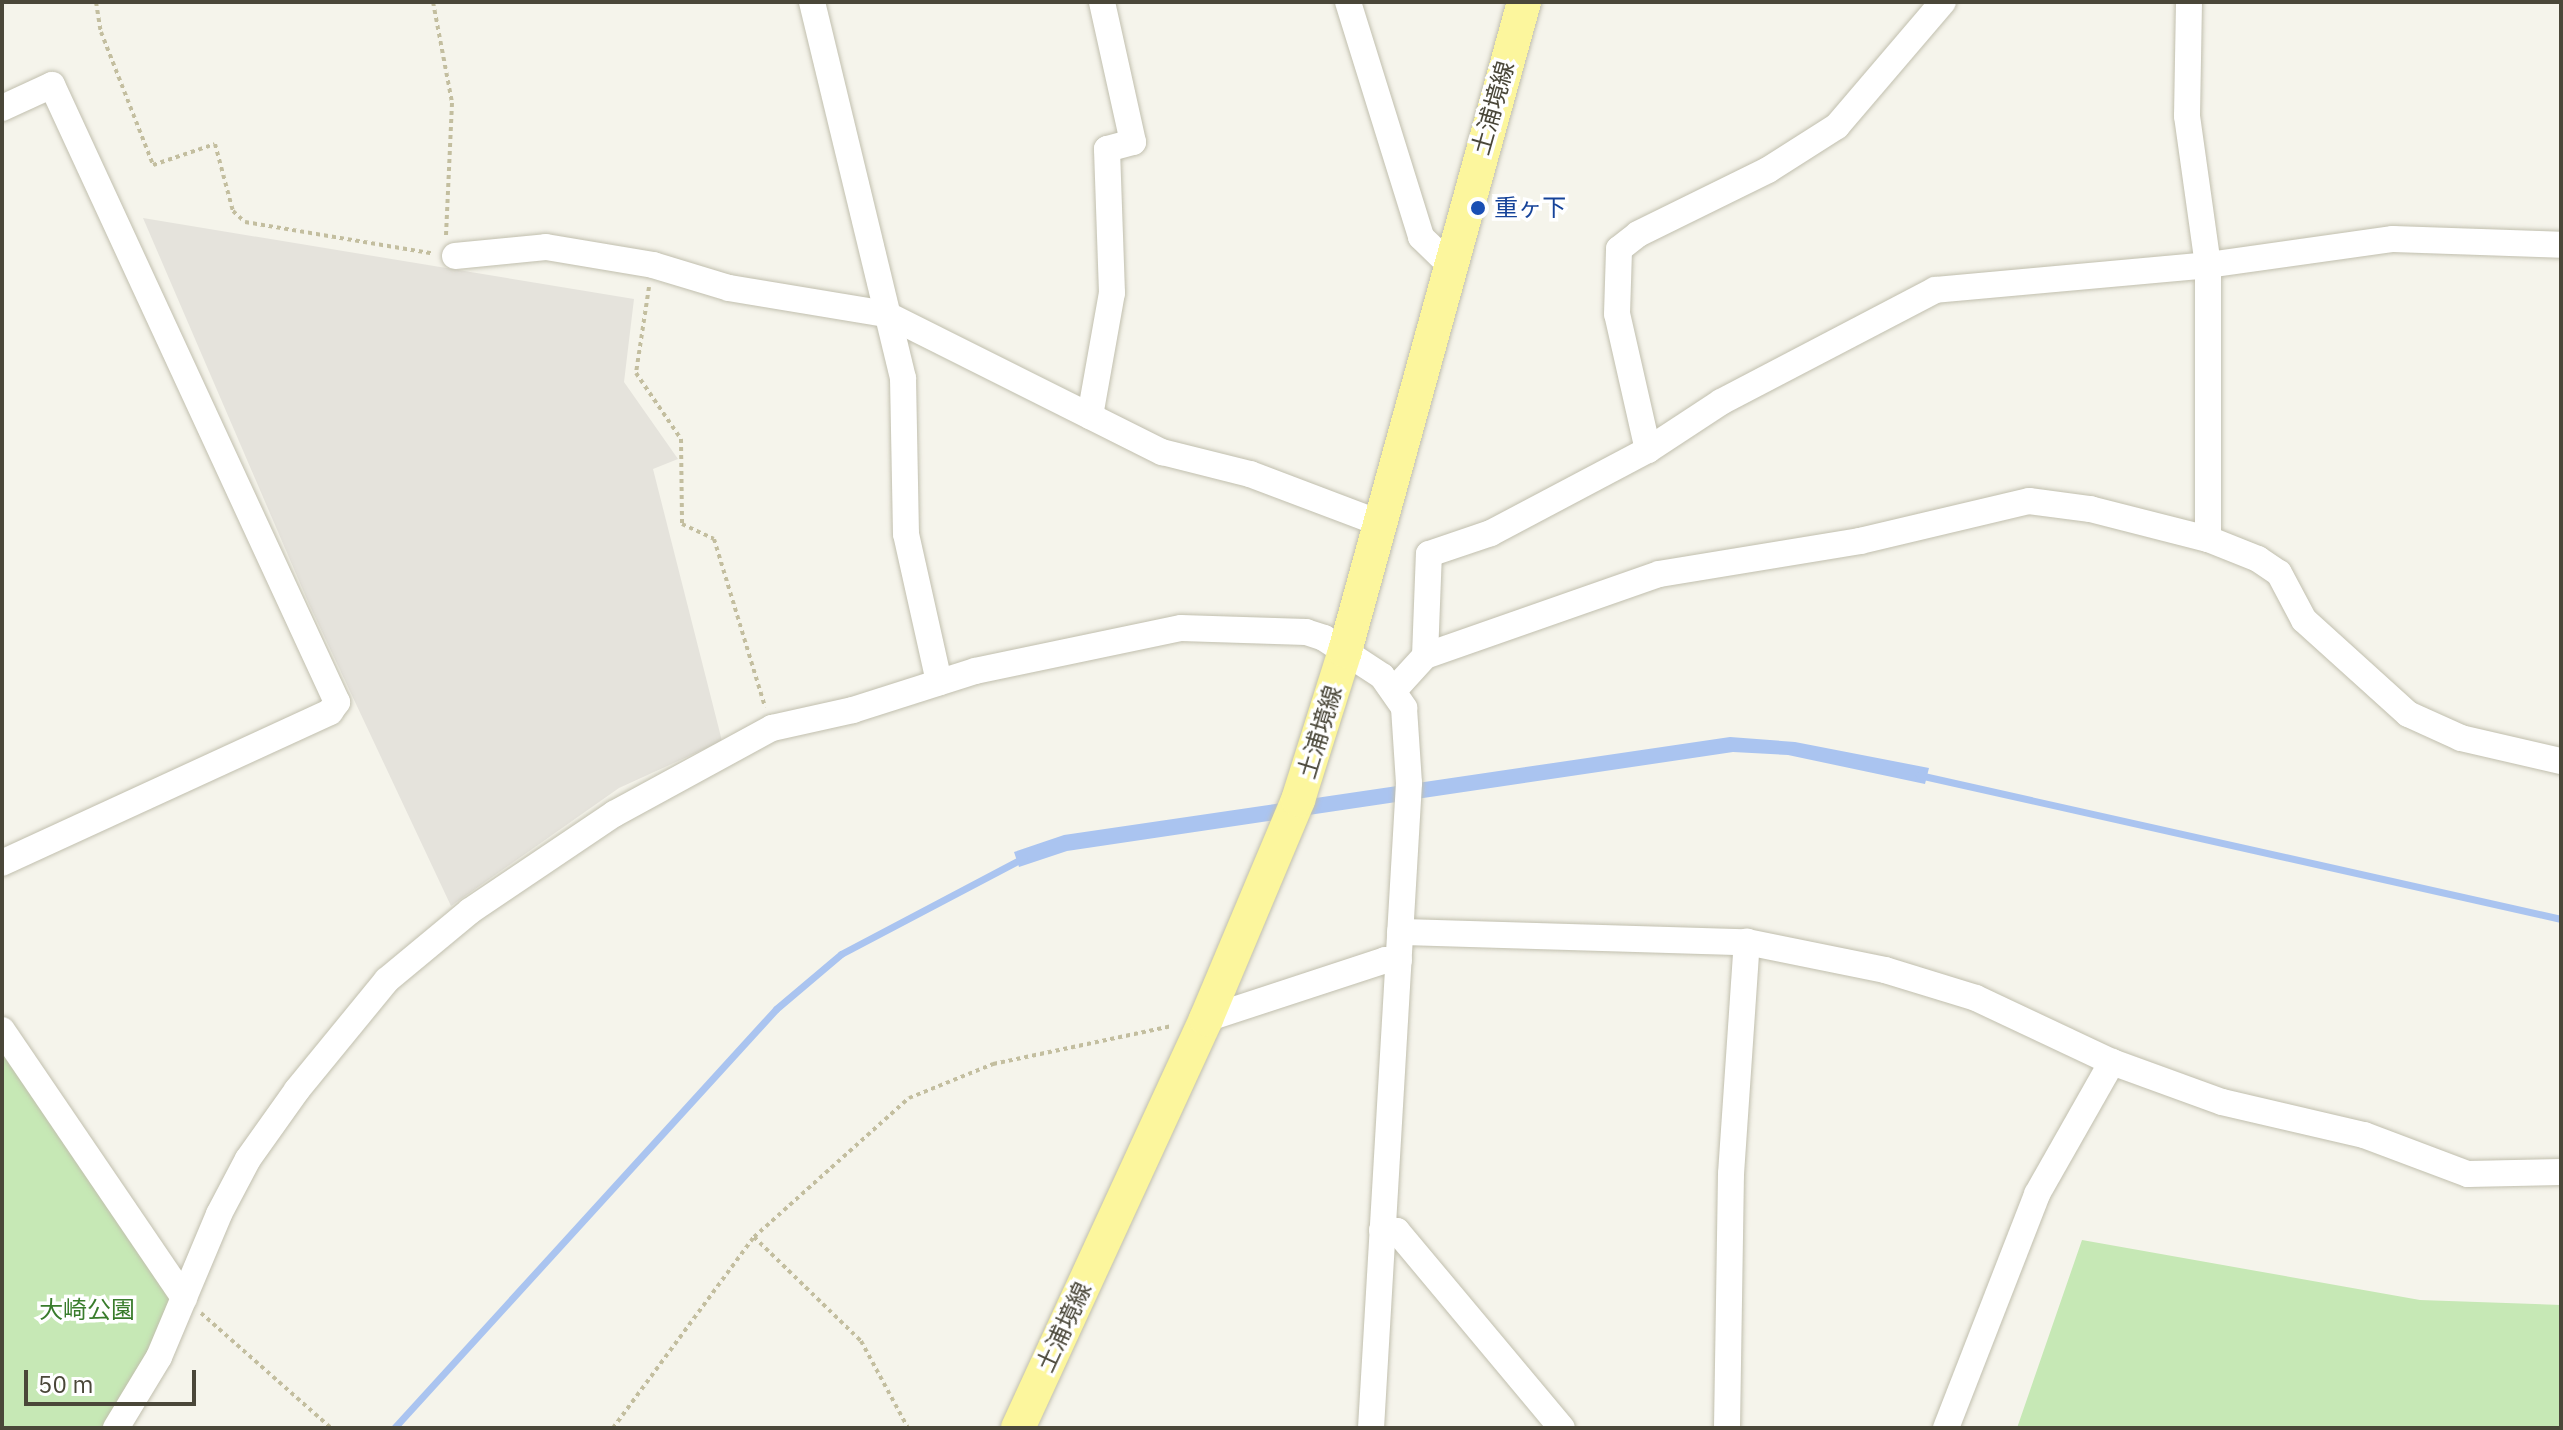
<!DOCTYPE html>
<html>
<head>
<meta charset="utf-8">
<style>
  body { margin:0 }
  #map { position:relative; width:2563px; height:1430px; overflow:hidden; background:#f5f4eb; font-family:"IBM Plex Sans","Noto Sans JP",sans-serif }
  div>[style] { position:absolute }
  .industrial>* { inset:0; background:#e5e3dc }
  .green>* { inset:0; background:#c6e8b5 }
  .water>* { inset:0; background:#aac4f0 }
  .stream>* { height:7px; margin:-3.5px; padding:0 3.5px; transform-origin:3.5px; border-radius:3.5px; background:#aac4f0 }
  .path>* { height:4px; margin-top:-2px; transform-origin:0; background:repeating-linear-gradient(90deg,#c3be9f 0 4px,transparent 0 8px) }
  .roads { filter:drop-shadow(0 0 2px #c1bfae) drop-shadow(0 0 2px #c1bfae) }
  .minor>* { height:26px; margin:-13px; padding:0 13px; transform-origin:13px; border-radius:13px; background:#fff }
  .major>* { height:34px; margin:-17px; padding:0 17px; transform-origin:17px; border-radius:17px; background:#fcf69d }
  .dots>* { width:22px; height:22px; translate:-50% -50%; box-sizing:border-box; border:4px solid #fff; border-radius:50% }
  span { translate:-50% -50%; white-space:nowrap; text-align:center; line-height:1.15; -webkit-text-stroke:7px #fff; paint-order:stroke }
  .street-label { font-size:24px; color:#4a4739 }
  .transit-label { font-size:24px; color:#164399 }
  .left { translate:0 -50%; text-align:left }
  .park-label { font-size:24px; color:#397c2c }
  .frame { position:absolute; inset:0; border:4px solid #4a4739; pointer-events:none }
  .scale { position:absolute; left:24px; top:1370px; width:172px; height:36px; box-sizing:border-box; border:4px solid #4a4739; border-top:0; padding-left:10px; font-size:24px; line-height:28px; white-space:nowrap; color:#4a4739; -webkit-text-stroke:6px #fff; paint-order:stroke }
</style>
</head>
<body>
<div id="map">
  <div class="industrial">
    <div style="clip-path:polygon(143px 218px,634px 299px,624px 382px,678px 459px,653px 469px,722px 741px,619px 788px,451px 906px,309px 604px)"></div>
  </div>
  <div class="green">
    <div style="clip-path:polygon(2px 1030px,184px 1298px,116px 1428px,2px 1428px)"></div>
    <div style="clip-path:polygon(2082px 1240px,2420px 1300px,2561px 1305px,2561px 1428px,2017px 1428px)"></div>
  </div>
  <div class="water">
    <div style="clip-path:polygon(1730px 737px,1795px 742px,1929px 768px,1925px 784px,1788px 755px,1733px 752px,1067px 851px,1019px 867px,1014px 852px,1064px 835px)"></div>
  </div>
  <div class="stream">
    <div style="left:1919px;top:775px;width:658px;rotate:12.64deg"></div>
    <div style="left:394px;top:1428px;width:567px;rotate:-47.64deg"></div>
    <div style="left:776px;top:1009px;width:85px;rotate:-40.2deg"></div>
    <div style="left:841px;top:954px;width:206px;rotate:-27.8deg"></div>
  </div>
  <div class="path">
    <div style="left:96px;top:2px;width:30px;rotate:81deg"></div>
    <div style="left:101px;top:32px;width:143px;rotate:68.6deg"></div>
    <div style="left:153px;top:165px;width:65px;rotate:-18.7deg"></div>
    <div style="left:215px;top:144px;width:69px;rotate:75deg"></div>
    <div style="left:233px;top:211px;width:16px;rotate:43deg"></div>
    <div style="left:245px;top:222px;width:189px;rotate:9.5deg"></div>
    <div style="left:433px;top:2px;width:103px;rotate:79.3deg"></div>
    <div style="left:452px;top:103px;width:133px;rotate:92.6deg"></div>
    <div style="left:649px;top:287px;width:87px;rotate:98.6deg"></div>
    <div style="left:636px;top:373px;width:80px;rotate:55.7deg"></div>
    <div style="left:681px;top:439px;width:85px;rotate:89.3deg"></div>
    <div style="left:682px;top:524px;width:35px;rotate:25deg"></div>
    <div style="left:714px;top:539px;width:176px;rotate:73.1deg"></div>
    <div style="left:754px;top:1237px;width:149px;rotate:44.2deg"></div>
    <div style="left:861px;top:1341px;width:99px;rotate:61.6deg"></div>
    <div style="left:201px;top:1313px;width:174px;rotate:41.5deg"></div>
    <div style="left:613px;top:1428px;width:237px;rotate:-53.6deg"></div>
    <div style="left:754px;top:1237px;width:208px;rotate:-41.9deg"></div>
    <div style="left:909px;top:1098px;width:91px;rotate:-22deg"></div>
    <div style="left:993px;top:1064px;width:183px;rotate:-12deg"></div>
  </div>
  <div class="roads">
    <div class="minor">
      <div style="left:812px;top:2px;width:387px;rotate:76.4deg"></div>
      <div style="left:903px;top:378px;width:156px;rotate:88.9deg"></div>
      <div style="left:906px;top:534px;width:152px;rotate:77.4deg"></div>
      <div style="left:1348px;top:2px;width:246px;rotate:72.7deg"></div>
      <div style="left:1421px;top:237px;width:39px;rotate:44deg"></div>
      <div style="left:2189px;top:2px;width:114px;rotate:91deg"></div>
      <div style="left:2187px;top:116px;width:150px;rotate:82deg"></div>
      <div style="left:2208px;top:265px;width:274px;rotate:90deg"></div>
      <div style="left:2px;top:108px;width:55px;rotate:-24.7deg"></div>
      <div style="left:52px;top:85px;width:680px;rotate:65.21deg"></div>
      <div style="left:337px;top:702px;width:12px;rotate:125deg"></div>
      <div style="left:330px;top:712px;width:361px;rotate:155.3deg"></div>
      <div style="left:455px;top:256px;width:91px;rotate:-5.6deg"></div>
      <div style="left:546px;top:247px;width:109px;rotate:9.5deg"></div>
      <div style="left:653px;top:265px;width:79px;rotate:16.8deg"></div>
      <div style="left:729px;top:288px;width:159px;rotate:9.4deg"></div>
      <div style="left:886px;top:314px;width:309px;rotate:26.6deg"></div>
      <div style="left:1162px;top:452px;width:91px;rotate:14deg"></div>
      <div style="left:1250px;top:474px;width:136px;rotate:20.7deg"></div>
      <div style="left:1090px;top:416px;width:125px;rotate:-79.9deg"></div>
      <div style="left:1112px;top:293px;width:144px;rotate:-92deg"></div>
      <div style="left:1107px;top:149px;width:27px;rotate:-15deg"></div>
      <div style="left:1133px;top:142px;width:143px;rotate:-102.5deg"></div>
      <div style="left:1648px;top:450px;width:139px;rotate:-102.8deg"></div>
      <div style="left:1617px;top:314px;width:65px;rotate:-88.2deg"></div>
      <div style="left:1619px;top:249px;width:24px;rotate:-38deg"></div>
      <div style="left:1638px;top:234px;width:145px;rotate:-26.2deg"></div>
      <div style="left:1768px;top:170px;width:82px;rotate:-32.5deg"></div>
      <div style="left:1837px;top:126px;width:163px;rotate:-49.5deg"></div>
      <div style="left:1425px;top:656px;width:102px;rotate:-87.8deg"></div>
      <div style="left:1429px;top:554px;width:65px;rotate:-18.7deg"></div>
      <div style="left:1491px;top:533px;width:178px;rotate:-27.9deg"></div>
      <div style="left:1648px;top:450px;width:87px;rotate:-33.3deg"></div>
      <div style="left:1721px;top:402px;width:242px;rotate:-27.6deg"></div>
      <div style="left:1935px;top:290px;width:274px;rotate:-5.2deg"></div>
      <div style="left:2208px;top:265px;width:187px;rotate:-8deg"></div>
      <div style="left:2393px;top:239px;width:168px;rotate:2deg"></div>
      <div style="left:1395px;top:689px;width:45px;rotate:-47.7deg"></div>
      <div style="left:1425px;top:656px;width:248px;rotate:-19.3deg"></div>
      <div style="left:1659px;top:574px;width:204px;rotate:-9.3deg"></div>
      <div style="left:1860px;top:541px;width:174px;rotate:-13.3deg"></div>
      <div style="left:2029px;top:501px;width:62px;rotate:7.5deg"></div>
      <div style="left:2090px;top:509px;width:122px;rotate:14.3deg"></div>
      <div style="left:2208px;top:539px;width:54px;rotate:21.8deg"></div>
      <div style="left:2258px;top:559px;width:25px;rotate:34deg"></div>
      <div style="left:2279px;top:573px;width:53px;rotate:62deg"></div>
      <div style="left:2304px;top:620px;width:140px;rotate:42.1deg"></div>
      <div style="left:2408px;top:714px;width:58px;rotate:24.4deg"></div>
      <div style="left:2461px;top:738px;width:103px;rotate:13deg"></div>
      <div style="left:1400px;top:932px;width:347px;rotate:1.7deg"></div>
      <div style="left:1747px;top:942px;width:141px;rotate:11.5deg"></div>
      <div style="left:1885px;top:970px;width:95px;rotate:17.1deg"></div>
      <div style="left:1976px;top:998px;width:150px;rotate:25.2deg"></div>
      <div style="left:2112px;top:1062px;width:117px;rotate:20deg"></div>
      <div style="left:2222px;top:1102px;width:146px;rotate:13.1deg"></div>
      <div style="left:2364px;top:1135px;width:111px;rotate:20.6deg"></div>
      <div style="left:2468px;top:1174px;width:93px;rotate:-1.2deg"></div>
      <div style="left:1206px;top:1019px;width:188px;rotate:-18.2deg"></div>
      <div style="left:1385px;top:960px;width:14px"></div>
      <div style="left:2px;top:1030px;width:324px;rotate:55.8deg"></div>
      <div style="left:1382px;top:1230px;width:15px;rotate:4deg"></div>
      <div style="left:1397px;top:1231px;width:257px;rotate:50.1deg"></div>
      <div style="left:116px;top:1428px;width:83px;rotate:-58.8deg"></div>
      <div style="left:159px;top:1357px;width:155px;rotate:-67.2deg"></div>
      <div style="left:219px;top:1214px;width:62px;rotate:-62.2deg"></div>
      <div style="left:248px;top:1159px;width:85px;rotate:-54.6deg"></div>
      <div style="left:297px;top:1090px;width:142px;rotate:-50.7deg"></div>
      <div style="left:387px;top:980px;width:108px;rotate:-39.7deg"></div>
      <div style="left:470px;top:911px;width:174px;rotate:-34deg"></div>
      <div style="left:614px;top:814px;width:180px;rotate:-28.6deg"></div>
      <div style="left:772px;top:728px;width:83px;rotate:-12.5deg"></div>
      <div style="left:853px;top:710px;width:128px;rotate:-17.7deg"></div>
      <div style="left:975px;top:671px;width:210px;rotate:-11.8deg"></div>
      <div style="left:1181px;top:628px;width:125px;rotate:1.8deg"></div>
      <div style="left:1306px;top:632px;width:19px;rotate:18deg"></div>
      <div style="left:1324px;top:638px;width:69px;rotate:33.2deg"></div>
      <div style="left:1382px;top:676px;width:39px;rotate:55deg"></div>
      <div style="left:1404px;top:708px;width:75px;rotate:86.2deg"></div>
      <div style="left:1409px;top:783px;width:646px;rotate:93.37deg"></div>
      <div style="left:1727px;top:1428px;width:254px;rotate:-89.1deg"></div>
      <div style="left:1731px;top:1174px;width:233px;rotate:-86.1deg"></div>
      <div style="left:1946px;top:1428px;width:251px;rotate:-68.7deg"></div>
      <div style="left:2037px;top:1194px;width:152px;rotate:-60.4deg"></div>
    </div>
    <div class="major">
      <div style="left:1018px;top:1428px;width:450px;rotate:-65.3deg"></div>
      <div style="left:1206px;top:1019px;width:238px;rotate:-67.2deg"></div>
      <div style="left:1298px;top:800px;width:156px;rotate:-72.5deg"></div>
      <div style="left:1345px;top:651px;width:673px;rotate:-74.58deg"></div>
    </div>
  </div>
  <div class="dots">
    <div style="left:1478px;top:208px;background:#1a4fb4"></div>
  </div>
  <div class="street-label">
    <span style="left:1493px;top:108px;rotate:-74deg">土浦境線</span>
    <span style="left:1320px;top:732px;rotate:-73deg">土浦境線</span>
    <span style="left:1064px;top:1327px;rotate:-65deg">土浦境線</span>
  </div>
  <div class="transit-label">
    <span class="left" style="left:1494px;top:208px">重ヶ下</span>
  </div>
  <div class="park-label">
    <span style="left:87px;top:1310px">大崎公園</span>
  </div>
  <div class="frame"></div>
  <div class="scale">50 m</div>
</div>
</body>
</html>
